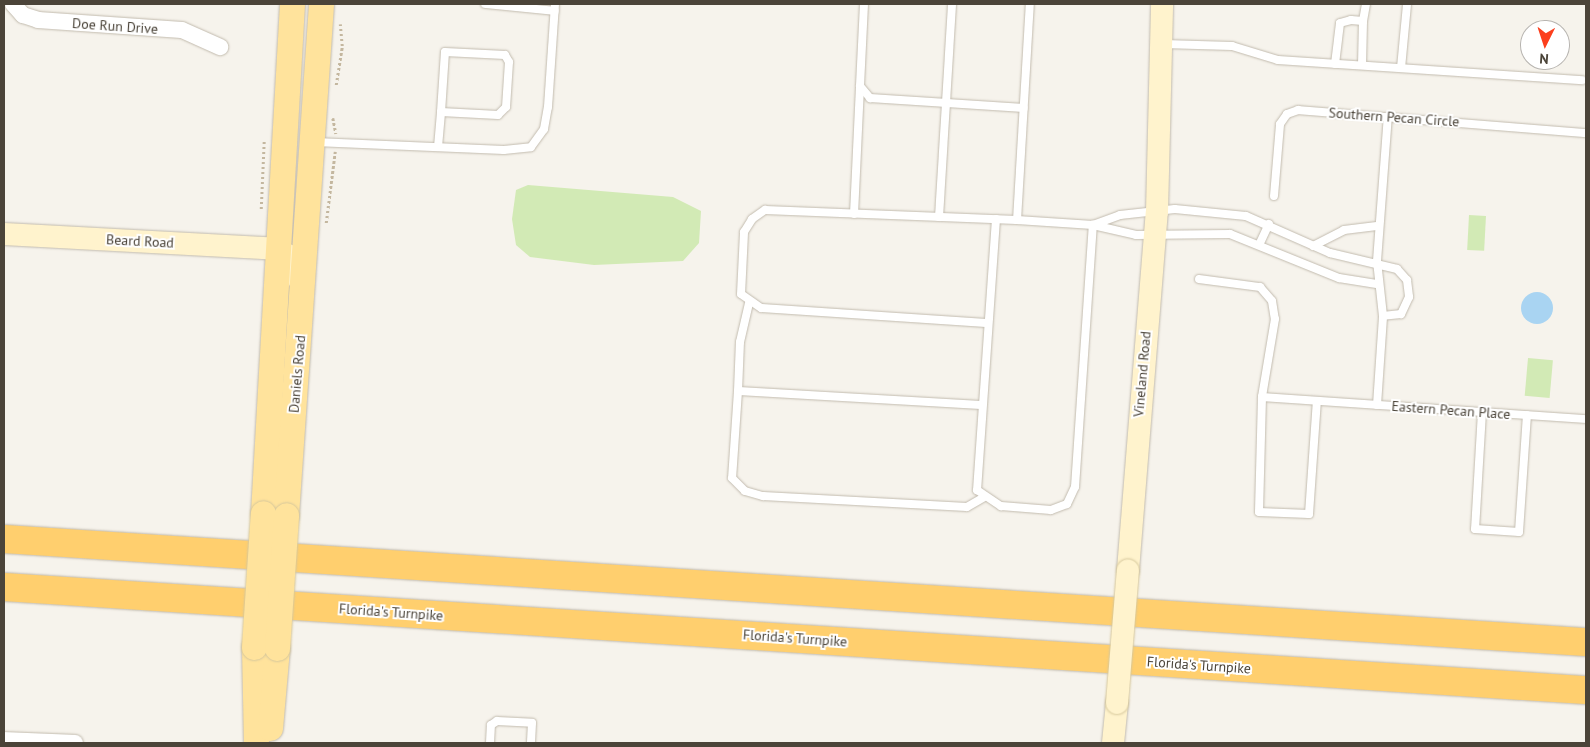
<!DOCTYPE html>
<html>
<head>
<meta charset="utf-8">
<style>
  body { margin:0 }
  #map { position:relative; width:1590px; height:747px; overflow:hidden; background:#f6f3ec; font-family:"PT Sans",sans-serif }
  div>[style] { position:absolute }
  .green>* { inset:0; background:#d2eab5; transform-origin:0 0 }
  .water>* { inset:0; background:#a9d4f2 }
  .round { border-radius:50% }
  .path>* { height:2.5px; margin-top:-1.25px; transform-origin:0; background:repeating-linear-gradient(90deg,#c4b79f 0 2.5px,transparent 0 5px) }
  .roads { filter:drop-shadow(0 0 1px #c2bbae) drop-shadow(0 0 1px #c2bbae) }
  .lane>* { height:8px; margin:-4px; padding:0 4px; transform-origin:4px; border-radius:4px; background:#fff }
  .street>* { height:16px; margin:-8px; padding:0 8px; transform-origin:8px; border-radius:8px; background:#fff }
  .secondary>* { height:22px; margin:-11px; padding:0 11px; transform-origin:11px; border-radius:11px; background:#fff3cd }
  .primary>* { height:25px; margin:-12.5px; padding:0 12.5px; transform-origin:12.5px; border-radius:12.5px; background:#ffe39c }
  .highway>* { height:28px; margin:-14px; padding:0 14px; transform-origin:14px; border-radius:14px; background:#ffcf6e }
  .bridges { filter:drop-shadow(0 0 1px #d6c79b) drop-shadow(0 0 1px #d6c79b) }
  .secondary-bridge>* { height:22px; margin:-11px; padding:0 11px; transform-origin:11px; border-radius:11px; background:#fff3cd }
  .primary-bridge>* { height:25px; margin:-12.5px; padding:0 12.5px; transform-origin:12.5px; border-radius:12.5px; background:#ffe39c }
  span { translate:-50% -50%; white-space:nowrap; text-align:center; line-height:1.15; -webkit-text-stroke:4px #fff; paint-order:stroke }
  .street-label { font-size:14px; color:#4b4439 }
  .frame { position:absolute; inset:0; border:5px solid #4b4439; pointer-events:none }
  .north { position:absolute; left:1520px; top:20px; width:50px; height:50px; box-sizing:border-box; background:#fff; border:1px solid #b7b4b0; border-radius:50%; rotate:184deg; font-size:14px; font-weight:700; line-height:20px; text-align:center; color:#4b4439 }
  .north::after { content:''; display:block; margin:auto; width:18px; height:22px; background:#fc3f1d; clip-path:polygon(50% 0,100% 100%,50% 72%,0 100%) }
</style>
</head>
<body>
<div id="map">
  <div class="green">
    <div style="clip-path:polygon(528px 185px,673px 197px,701px 211px,699px 243px,683px 261px,594px 265px,530px 257px,516px 245px,512px 219px,516px 190px)"></div>
    <div style="left:1469px;top:215px;width:17px;height:35px;rotate:3deg"></div>
    <div style="left:1528px;top:358px;width:25px;height:38px;rotate:5deg"></div>
  </div>
  <div class="water">
    <div class="round" style="left:1521px;top:292px;width:32px;height:32px"></div>
  </div>
  <div class="path">
    <div style="left:336px;top:85px;width:39px;rotate:-81deg"></div>
    <div style="left:342px;top:46px;width:22px;rotate:-95deg"></div>
    <div style="left:333px;top:118px;width:16px;rotate:79deg"></div>
    <div style="left:261px;top:209px;width:69px;rotate:-87.5deg"></div>
    <div style="left:326px;top:223px;width:72px;rotate:-82.8deg"></div>
  </div>
  <div class="roads">
    <div class="lane">
      <div style="left:485px;top:4px;width:70px;rotate:5.7deg"></div>
      <div style="left:864px;top:4px;width:82px;rotate:92.8deg"></div>
      <div style="left:860px;top:86px;width:16px;rotate:50deg"></div>
      <div style="left:870px;top:98px;width:154px;rotate:3.7deg"></div>
      <div style="left:1363px;top:21px;width:17px;rotate:-80deg"></div>
      <div style="left:1163px;top:44px;width:69px;rotate:1.7deg"></div>
      <div style="left:1232px;top:46px;width:48px;rotate:16.9deg"></div>
      <div style="left:1278px;top:60px;width:305px;rotate:3.8deg"></div>
      <div style="left:1335px;top:64px;width:41px;rotate:-83deg"></div>
      <div style="left:1340px;top:23px;width:11px;rotate:-15deg"></div>
      <div style="left:1351px;top:20px;width:12px;rotate:5deg"></div>
      <div style="left:1363px;top:21px;width:44px;rotate:91.3deg"></div>
      <div style="left:1401px;top:68px;width:64px;rotate:-84.6deg"></div>
      <div style="left:315px;top:142px;width:189px;rotate:2.4deg"></div>
      <div style="left:504px;top:150px;width:27px;rotate:-6deg"></div>
      <div style="left:531px;top:147px;width:22px;rotate:-54deg"></div>
      <div style="left:544px;top:129px;width:22px;rotate:-80deg"></div>
      <div style="left:548px;top:107px;width:103px;rotate:-86.1deg"></div>
      <div style="left:438px;top:147px;width:35px;rotate:-85deg"></div>
      <div style="left:441px;top:112px;width:60px;rotate:-86.2deg"></div>
      <div style="left:445px;top:52px;width:60px;rotate:2.9deg"></div>
      <div style="left:505px;top:55px;width:8px;rotate:60deg"></div>
      <div style="left:509px;top:62px;width:45px;rotate:93.8deg"></div>
      <div style="left:506px;top:107px;width:11px;rotate:135deg"></div>
      <div style="left:498px;top:115px;width:57px;rotate:-177deg"></div>
      <div style="left:1274px;top:196px;width:72px;rotate:-85.2deg"></div>
      <div style="left:1280px;top:124px;width:12px;rotate:-55deg"></div>
      <div style="left:1287px;top:114px;width:12px;rotate:-20deg"></div>
      <div style="left:1298px;top:110px;width:289px;rotate:4.6deg"></div>
      <div style="left:854px;top:214px;width:128px;rotate:-87.3deg"></div>
      <div style="left:939px;top:217px;width:213px;rotate:-86.5deg"></div>
      <div style="left:996px;top:219px;width:272px;rotate:94deg"></div>
      <div style="left:977px;top:490px;width:29px;rotate:34deg"></div>
      <div style="left:1001px;top:506px;width:50px;rotate:4.6deg"></div>
      <div style="left:1051px;top:510px;width:17px;rotate:-21deg"></div>
      <div style="left:1067px;top:504px;width:19px;rotate:-65deg"></div>
      <div style="left:1075px;top:487px;width:263px;rotate:-86.1deg"></div>
      <div style="left:1017px;top:220px;width:216px;rotate:-86.6deg"></div>
      <div style="left:1093px;top:225px;width:29px;rotate:-20deg"></div>
      <div style="left:1120px;top:215px;width:55px;rotate:-6.2deg"></div>
      <div style="left:1175px;top:209px;width:71px;rotate:5.6deg"></div>
      <div style="left:1246px;top:216px;width:92px;rotate:23.8deg"></div>
      <div style="left:1330px;top:253px;width:69px;rotate:13.4deg"></div>
      <div style="left:1397px;top:269px;width:15px;rotate:48deg"></div>
      <div style="left:1407px;top:280px;width:17px;rotate:83deg"></div>
      <div style="left:1409px;top:297px;width:19px;rotate:115deg"></div>
      <div style="left:1401px;top:314px;width:18px;rotate:174deg"></div>
      <div style="left:1260px;top:243px;width:21px;rotate:-65deg"></div>
      <div style="left:1313px;top:246px;width:35px;rotate:-27deg"></div>
      <div style="left:1344px;top:230px;width:35px;rotate:-7deg"></div>
      <div style="left:1199px;top:279px;width:62px;rotate:7.5deg"></div>
      <div style="left:1260px;top:287px;width:18px;rotate:49deg"></div>
      <div style="left:1272px;top:301px;width:18px;rotate:81deg"></div>
      <div style="left:1275px;top:319px;width:79px;rotate:99.5deg"></div>
      <div style="left:1262px;top:397px;width:115px;rotate:91.5deg"></div>
      <div style="left:1259px;top:512px;width:50px;rotate:2.3deg"></div>
      <div style="left:1309px;top:514px;width:113px;rotate:-86deg"></div>
      <div style="left:986px;top:323px;width:225px;rotate:-176.2deg"></div>
      <div style="left:761px;top:308px;width:24px;rotate:-145deg"></div>
      <div style="left:741px;top:294px;width:62px;rotate:-87.2deg"></div>
      <div style="left:744px;top:232px;width:15px;rotate:-58deg"></div>
      <div style="left:752px;top:219px;width:16px;rotate:-35deg"></div>
      <div style="left:765px;top:210px;width:252px;rotate:2.3deg"></div>
      <div style="left:1017px;top:220px;width:76px;rotate:3.8deg"></div>
      <div style="left:1093px;top:225px;width:44px;rotate:13.1deg"></div>
      <div style="left:1136px;top:235px;width:94px;rotate:-0.6deg"></div>
      <div style="left:1230px;top:234px;width:118px;rotate:22deg"></div>
      <div style="left:1339px;top:278px;width:38px;rotate:9deg"></div>
      <div style="left:738px;top:391px;width:49px;rotate:-87.7deg"></div>
      <div style="left:740px;top:342px;width:40px;rotate:-77deg"></div>
      <div style="left:1262px;top:397px;width:325px;rotate:3.9deg"></div>
      <div style="left:981px;top:405px;width:243px;rotate:-176.7deg"></div>
      <div style="left:738px;top:391px;width:87px;rotate:93.9deg"></div>
      <div style="left:732px;top:478px;width:18px;rotate:45deg"></div>
      <div style="left:745px;top:491px;width:19px;rotate:16deg"></div>
      <div style="left:763px;top:496px;width:204px;rotate:3.1deg"></div>
      <div style="left:967px;top:507px;width:20px;rotate:-30deg"></div>
      <div style="left:1377px;top:405px;width:89px;rotate:-86.1deg"></div>
      <div style="left:1383px;top:316px;width:55px;rotate:-96.2deg"></div>
      <div style="left:1377px;top:261px;width:145px;rotate:-85.7deg"></div>
      <div style="left:1482px;top:412px;width:117px;rotate:93.4deg"></div>
      <div style="left:1475px;top:529px;width:44px;rotate:3.9deg"></div>
      <div style="left:1519px;top:532px;width:117px;rotate:-86.1deg"></div>
      <div style="left:490px;top:743px;width:18px;rotate:-87deg"></div>
      <div style="left:491px;top:725px;width:7px;rotate:-34deg"></div>
      <div style="left:497px;top:721px;width:35px;rotate:3deg"></div>
      <div style="left:532px;top:723px;width:20px;rotate:93deg"></div>
    </div>
    <div class="street">
      <div style="left:13px;top:4px;width:15px;rotate:48deg"></div>
      <div style="left:23px;top:15px;width:16px;rotate:18deg"></div>
      <div style="left:38px;top:20px;width:144px;rotate:4deg"></div>
      <div style="left:182px;top:30px;width:42px;rotate:24.1deg"></div>
      <div style="left:4px;top:740px;width:71px;rotate:2.4deg"></div>
    </div>
    <div class="secondary">
      <div style="left:4px;top:234px;width:273px;rotate:3.1deg"></div>
      <div style="left:277px;top:249px;width:14px;rotate:30deg"></div>
      <div style="left:289px;top:256px;width:34px;rotate:67deg"></div>
      <div style="left:1128px;top:570px;width:359px;rotate:-85.4deg"></div>
      <div style="left:1157px;top:212px;width:208px;rotate:-88.6deg"></div>
      <div style="left:1113px;top:743px;width:40px;rotate:-84.3deg"></div>
    </div>
    <div class="primary">
      <div style="left:263px;top:513px;width:510px;rotate:-86.74deg"></div>
      <div style="left:286px;top:515px;width:512px;rotate:-86.08deg"></div>
      <div style="left:254px;top:647px;width:96px;rotate:88.8deg"></div>
      <div style="left:270px;top:728px;width:80px;rotate:-85deg"></div>
    </div>
    <div class="highway">
      <div style="left:4px;top:539px;width:1585px;rotate:3.73deg"></div>
      <div style="left:4px;top:587px;width:1585px;rotate:3.73deg"></div>
    </div>
  </div>
  <div class="bridges">
    <div class="secondary-bridge">
      <div style="left:1117px;top:703px;width:133px;rotate:-85.3deg"></div>
    </div>
    <div class="primary-bridge">
      <div style="left:254px;top:647px;width:134px;rotate:-86.2deg"></div>
      <div style="left:277px;top:648px;width:133px;rotate:-86.1deg"></div>
    </div>
  </div>
  <div class="street-label">
    <span style="left:115px;top:26px;rotate:4deg">Doe Run Drive</span>
    <span style="left:1394px;top:117px;rotate:4deg">Southern Pecan Circle</span>
    <span style="left:140px;top:241px;rotate:3deg">Beard Road</span>
    <span style="left:297px;top:374px;rotate:-85deg">Daniels Road</span>
    <span style="left:1142px;top:374px;rotate:-85deg">Vineland Road</span>
    <span style="left:1451px;top:410px;rotate:4deg">Eastern Pecan Place</span>
    <span style="left:391px;top:612px;rotate:4deg">Florida's Turnpike</span>
    <span style="left:795px;top:638px;rotate:4deg">Florida's Turnpike</span>
    <span style="left:1199px;top:665px;rotate:4deg">Florida's Turnpike</span>
  </div>
  <div class="frame"></div>
  <div class="north">N</div>
</div>
</body>
</html>
